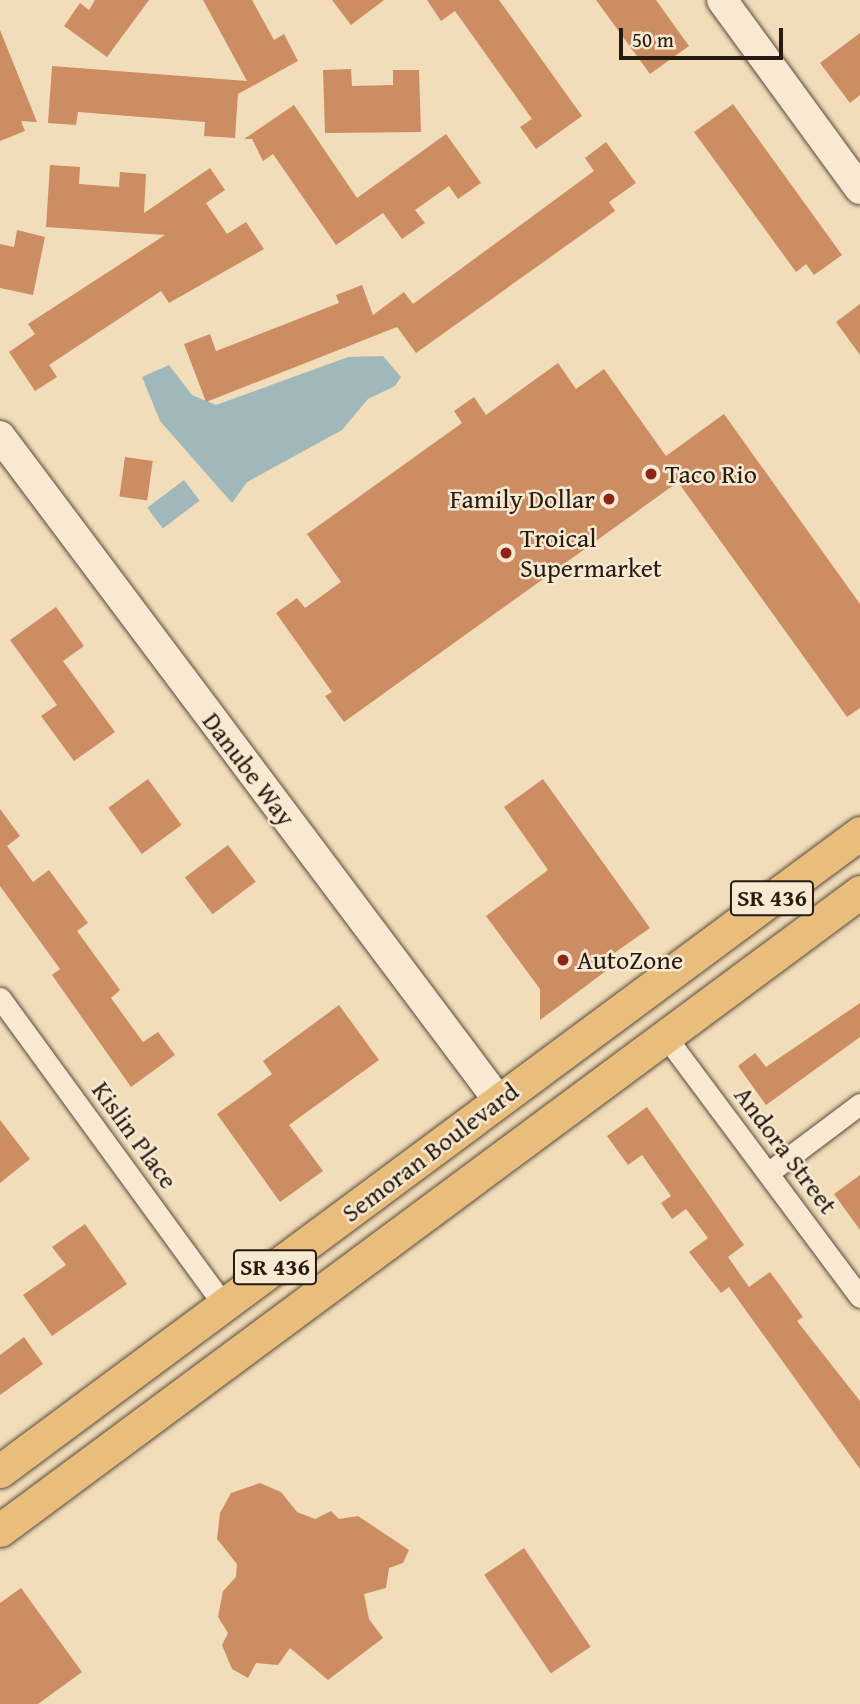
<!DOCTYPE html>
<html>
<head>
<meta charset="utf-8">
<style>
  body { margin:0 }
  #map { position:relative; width:860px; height:1704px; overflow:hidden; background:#f2ddba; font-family:"Gentium Book Plus",serif }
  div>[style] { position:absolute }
  .water>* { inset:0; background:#a1b8bb; transform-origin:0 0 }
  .building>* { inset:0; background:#cd8d62; transform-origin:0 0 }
  .roads { filter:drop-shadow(0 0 2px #594b3b) drop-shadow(0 0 2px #594b3b) }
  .street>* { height:21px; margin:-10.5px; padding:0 10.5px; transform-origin:10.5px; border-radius:10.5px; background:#f7e9d2 }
  .secondary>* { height:30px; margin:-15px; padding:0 15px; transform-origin:15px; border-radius:15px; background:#f7e9d2 }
  .primary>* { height:33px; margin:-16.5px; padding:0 16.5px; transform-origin:16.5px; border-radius:16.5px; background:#e9be7d }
  .dots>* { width:19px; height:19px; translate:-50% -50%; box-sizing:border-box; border:4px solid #f7e9d2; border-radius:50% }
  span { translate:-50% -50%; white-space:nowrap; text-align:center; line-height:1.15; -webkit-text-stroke:5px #f7e9d2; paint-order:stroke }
  .shield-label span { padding:2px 5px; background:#f7e9d2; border:2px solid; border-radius:5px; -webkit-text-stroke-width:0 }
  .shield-label { font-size:24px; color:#261a11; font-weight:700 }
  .poi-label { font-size:26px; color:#261a11 }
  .left { translate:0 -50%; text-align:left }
  .right { translate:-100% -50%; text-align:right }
  .street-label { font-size:26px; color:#261a11 }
  .scale { position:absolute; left:619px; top:28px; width:164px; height:32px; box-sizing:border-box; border:4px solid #261a11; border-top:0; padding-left:9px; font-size:21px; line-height:24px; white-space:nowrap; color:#261a11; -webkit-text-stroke:5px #f7e9d2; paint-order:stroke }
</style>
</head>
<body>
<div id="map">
  <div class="water">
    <div style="clip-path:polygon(383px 356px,401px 377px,395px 386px,368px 399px,342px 430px,247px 482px,232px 503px,160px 421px,142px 377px,169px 365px,192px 395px,216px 405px,348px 357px)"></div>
    <div style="left:184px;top:480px;width:26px;height:46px;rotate:53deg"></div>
  </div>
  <div class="building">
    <div style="clip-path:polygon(95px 0,149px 0,107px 57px,64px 26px,80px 3px,89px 10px)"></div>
    <div style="clip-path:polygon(203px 0,252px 0,274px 40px,284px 34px,298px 61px,238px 94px,235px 138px,204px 136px,205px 122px,78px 112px,76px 125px,48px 123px,52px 66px,247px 81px)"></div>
    <div style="clip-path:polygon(332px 0,384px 0,351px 25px)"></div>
    <div style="clip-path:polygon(427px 0,499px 0,582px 116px,536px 149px,520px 127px,532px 119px,455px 11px,441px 21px)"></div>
    <div style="clip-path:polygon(596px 0,656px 0,689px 46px,650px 74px)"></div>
    <div style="clip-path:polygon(0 30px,37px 122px,21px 121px,25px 131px,0 141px)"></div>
    <div style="clip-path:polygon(860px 33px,860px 95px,850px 103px,820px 63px)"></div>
    <div style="clip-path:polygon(351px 69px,352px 86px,393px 85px,393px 70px,419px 70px,421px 132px,325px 133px,323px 70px)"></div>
    <div style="clip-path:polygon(733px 104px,842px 255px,814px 275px,806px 264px,796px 272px,694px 132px)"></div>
    <div style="clip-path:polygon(294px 105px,357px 198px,446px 134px,481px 183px,458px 199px,449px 186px,415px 210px,425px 223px,402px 239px,383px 213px,336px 245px,273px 154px,263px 161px,252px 139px,244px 139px)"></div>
    <div style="clip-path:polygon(606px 142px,636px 183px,609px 202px,615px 211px,416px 353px,397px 327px,206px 402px,184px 344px,210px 334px,216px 351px,339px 303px,336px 295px,362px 285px,373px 315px,404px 292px,413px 304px,594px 171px,585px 158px)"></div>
    <div style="clip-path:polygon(50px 165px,80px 167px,79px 184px,119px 187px,120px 172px,146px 174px,144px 213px,210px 168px,225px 190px,206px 203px,227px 234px,246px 222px,264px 249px,169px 303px,161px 291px,49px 365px,57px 377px,35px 391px,9px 352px,35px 334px,28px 324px,165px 235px,46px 227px)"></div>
    <div style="clip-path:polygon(17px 230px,45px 237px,33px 295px,0 288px,0 244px,14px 247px)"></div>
    <div style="clip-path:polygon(860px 304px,860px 355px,836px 322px)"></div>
    <div style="clip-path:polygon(558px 363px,576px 389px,604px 369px,666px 456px,724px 414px,860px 604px,860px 708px,847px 717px,678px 482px,344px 722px,325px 696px,332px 692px,276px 613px,297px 598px,305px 608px,341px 582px,307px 534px,462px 423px,454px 411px,474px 397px,486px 415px)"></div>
    <div style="left:125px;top:457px;width:28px;height:40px;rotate:8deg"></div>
    <div style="clip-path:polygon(56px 607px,84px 646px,63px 661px,115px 732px,74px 761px,41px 716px,57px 705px,10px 640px)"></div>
    <div style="left:148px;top:779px;width:57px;height:49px;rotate:54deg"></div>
    <div style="clip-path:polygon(543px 779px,650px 928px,600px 963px,606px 971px,540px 1020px,540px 989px,486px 916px,548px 870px,504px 807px)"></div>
    <div style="clip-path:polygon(0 809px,20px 836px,7px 846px,33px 882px,49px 870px,88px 923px,77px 931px,120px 990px,111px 998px,143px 1042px,158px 1032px,175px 1055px,131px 1087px,52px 975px,60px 969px,0 886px)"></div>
    <div style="left:228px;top:845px;width:46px;height:54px;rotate:53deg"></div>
    <div style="clip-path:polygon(860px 1003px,860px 1037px,766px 1105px,738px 1066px,755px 1053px,766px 1067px)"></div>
    <div style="clip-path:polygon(339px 1005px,379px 1060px,289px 1125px,323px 1171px,280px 1202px,217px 1114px,272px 1074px,263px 1061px)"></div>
    <div style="clip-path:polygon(647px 1107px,744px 1245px,728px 1257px,749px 1287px,770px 1272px,803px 1317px,797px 1321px,860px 1401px,860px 1469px,729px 1287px,721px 1293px,689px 1252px,708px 1238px,686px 1209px,672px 1219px,661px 1203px,671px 1196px,642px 1155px,628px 1165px,607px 1136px)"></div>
    <div style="clip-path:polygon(0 1120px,30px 1159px,0 1183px)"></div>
    <div style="clip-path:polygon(860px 1175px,860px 1230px,834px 1194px)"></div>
    <div style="clip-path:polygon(85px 1224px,127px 1284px,52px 1336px,23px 1295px,66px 1265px,52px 1247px)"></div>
    <div style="clip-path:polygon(24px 1337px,43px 1364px,0 1395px,0 1355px)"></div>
    <div style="clip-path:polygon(260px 1483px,281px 1492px,297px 1512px,315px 1519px,331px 1511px,339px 1519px,358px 1516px,409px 1550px,403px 1563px,389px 1568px,386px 1588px,364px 1594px,369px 1619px,383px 1638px,328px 1680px,290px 1648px,278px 1665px,256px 1663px,248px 1678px,232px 1669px,222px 1645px,228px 1633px,218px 1617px,223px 1591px,236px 1577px,237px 1564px,217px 1539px,220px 1513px,231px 1493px)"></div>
    <div style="left:524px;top:1548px;width:119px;height:48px;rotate:56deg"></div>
    <div style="clip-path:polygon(21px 1588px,82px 1672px,38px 1704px,0 1704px,0 1603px)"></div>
  </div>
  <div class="roads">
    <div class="street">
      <div style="left:0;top:998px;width:380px;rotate:53.9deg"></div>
      <div style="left:666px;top:1037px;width:324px;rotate:53.3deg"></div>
      <div style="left:768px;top:1173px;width:115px;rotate:-36.9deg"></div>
    </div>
    <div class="secondary">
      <div style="left:722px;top:0;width:234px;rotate:53.9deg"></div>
      <div style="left:0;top:436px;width:831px;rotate:53.12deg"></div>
    </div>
    <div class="primary">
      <div style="left:0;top:1471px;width:1071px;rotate:-36.57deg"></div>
      <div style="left:0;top:1530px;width:1071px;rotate:-36.57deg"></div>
    </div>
  </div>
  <div class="dots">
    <div style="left:651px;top:474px;background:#8f2418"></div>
    <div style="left:609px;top:499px;background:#8f2418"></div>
    <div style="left:506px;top:553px;background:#8f2418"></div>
    <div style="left:563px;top:960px;background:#8f2418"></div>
  </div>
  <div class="shield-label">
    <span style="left:772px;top:898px">SR 436</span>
    <span style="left:275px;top:1267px">SR 436</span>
  </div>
  <div class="poi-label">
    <span class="left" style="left:665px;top:474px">Taco Rio</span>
    <span class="right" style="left:595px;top:499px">Family Dollar</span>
    <span class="left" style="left:520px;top:553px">Troical<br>Supermarket</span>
    <span class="left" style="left:577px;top:960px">AutoZone</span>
  </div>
  <div class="street-label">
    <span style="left:249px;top:769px;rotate:53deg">Danube Way</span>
    <span style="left:135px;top:1135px;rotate:54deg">Kislin Place</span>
    <span style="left:786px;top:1150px;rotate:53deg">Andora Street</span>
    <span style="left:430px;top:1152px;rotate:-37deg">Semoran Boulevard</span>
  </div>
  <div class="scale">50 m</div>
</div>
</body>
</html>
